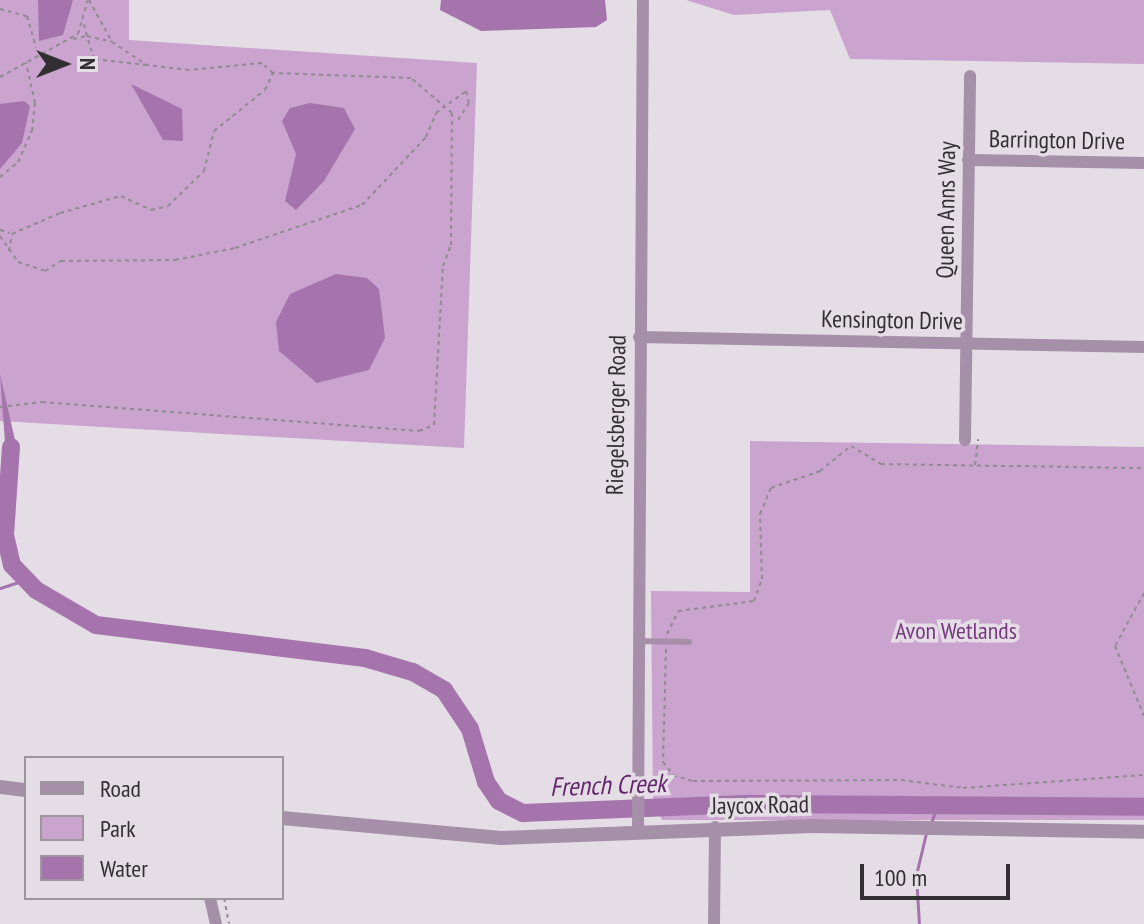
<!DOCTYPE html>
<html>
<head>
<meta charset="utf-8">
<style>
  body { margin:0 }
  #map { position:relative; width:1144px; height:924px; overflow:hidden; background:#e4dde5; font-family:"PT Sans Narrow",sans-serif }
  div>[style] { position:absolute }
  .green>* { inset:0; background:#caa3cf }
  .water>* { inset:0; background:#a574ac }
  .stream>* { height:3px; margin:-1.5px; padding:0 1.5px; transform-origin:1.5px; border-radius:1.5px; background:#a574ac }
  .river>* { height:18px; margin:-9px; padding:0 9px; transform-origin:9px; border-radius:9px; background:#a574ac }
  .path>* { height:2px; margin-top:-1px; transform-origin:0; background:repeating-linear-gradient(90deg,#908b90 0 4px,transparent 0 8px) }
  .service>* { height:6px; margin:-3px; padding:0 3px; transform-origin:3px; border-radius:3px; background:#a690a9 }
  .minor>* { height:12px; margin:-6px; padding:0 6px; transform-origin:6px; border-radius:6px; background:#a690a9 }
  .tertiary>* { height:14px; margin:-7px; padding:0 7px; transform-origin:7px; border-radius:7px; background:#a690a9 }
  span { translate:-50% -50%; white-space:nowrap; text-align:center; line-height:1.15; -webkit-text-stroke:7px #e4dde5; paint-order:stroke }
  .street-label { font-size:24px; color:#322f32 }
  .park-label { font-size:24px; color:#76397e }
  .water-label { font-size:26px; color:#62256a; font-style:italic }
  .legend { position:absolute; left:24px; top:756px; width:260px; height:144px; box-sizing:border-box; background:#e4dde5; border:2px solid #9d979d; margin:0; padding:10px 14px; list-style:none; font-size:24px; color:#322f32 }
  .legend li { display:flex; align-items:center; gap:16px; height:40px }
  .legend b { width:40px; border:2px solid #9d979d }
  .north { position:absolute; left:24px; top:24px; width:80px; height:80px; -webkit-text-stroke:6px #e4dde5; paint-order:stroke; rotate:90deg; font-size:22px; font-weight:700; line-height:32px; text-align:center; color:#322f32 }
  .north::after { content:''; display:block; margin:auto; width:28px; height:36px; background:#322f32; clip-path:polygon(50% 0,100% 100%,50% 72%,0 100%) }
  .scale { position:absolute; left:860px; top:864px; width:150px; height:36px; box-sizing:border-box; border:4px solid #322f32; border-top:0; padding-left:10px; font-size:24px; line-height:28px; white-space:nowrap; color:#322f32; -webkit-text-stroke:6px #e4dde5; paint-order:stroke }
</style>
</head>
<body>
<div id="map">
  <div class="green">
    <div style="clip-path:polygon(0 0,129px 0,129px 40px,477px 63px,464px 448px,0 421px)"></div>
    <div style="clip-path:polygon(686px 0,1144px 0,1144px 64px,850px 59px,830px 10px,734px 15px)"></div>
    <div style="clip-path:polygon(750px 441px,1144px 447px,1144px 820px,662px 820px,653px 800px,651px 591px,750px 592px)"></div>
  </div>
  <div class="water">
    <div style="clip-path:polygon(38px 0,73px 0,63px 35px,39px 41px)"></div>
    <div style="clip-path:polygon(441px 0,605px 0,607px 20px,596px 27px,481px 31px,440px 10px)"></div>
    <div style="clip-path:polygon(131px 84px,182px 109px,183px 141px,163px 140px)"></div>
    <div style="clip-path:polygon(24px 101px,30px 106px,22px 143px,0 169px,0 104px)"></div>
    <div style="clip-path:polygon(310px 103px,344px 108px,355px 129px,324px 181px,296px 210px,285px 201px,296px 154px,282px 121px,290px 108px)"></div>
    <div style="clip-path:polygon(336px 274px,367px 278px,379px 289px,385px 338px,369px 370px,317px 383px,279px 351px,276px 322px,290px 294px)"></div>
    <div style="clip-path:polygon(0 374px,17px 449px,15px 471px,7px 470px)"></div>
  </div>
  <div class="stream">
    <div style="left:0;top:588px;width:25px;rotate:-18deg"></div>
    <div style="left:931px;top:823px;width:18px;rotate:-71deg"></div>
    <div style="left:919px;top:924px;width:49px;rotate:-93.5deg"></div>
    <div style="left:916px;top:875px;width:43px;rotate:-76.6deg"></div>
  </div>
  <div class="river">
    <div style="left:11px;top:447px;width:88px;rotate:93.9deg"></div>
    <div style="left:5px;top:535px;width:31px;rotate:77deg"></div>
    <div style="left:12px;top:565px;width:35px;rotate:46deg"></div>
    <div style="left:36px;top:590px;width:69px;rotate:30.3deg"></div>
    <div style="left:96px;top:625px;width:271px;rotate:7deg"></div>
    <div style="left:365px;top:658px;width:50px;rotate:16.3deg"></div>
    <div style="left:413px;top:672px;width:36px;rotate:30deg"></div>
    <div style="left:444px;top:690px;width:47px;rotate:56.3deg"></div>
    <div style="left:470px;top:729px;width:55px;rotate:73.2deg"></div>
    <div style="left:486px;top:782px;width:23px;rotate:56deg"></div>
    <div style="left:499px;top:801px;width:27px;rotate:27deg"></div>
    <div style="left:523px;top:813px;width:228px;rotate:-2.3deg"></div>
    <div style="left:751px;top:804px;width:393px;rotate:0.4deg"></div>
  </div>
  <div class="path">
    <div style="left:89px;top:0;width:48px;rotate:61.3deg"></div>
    <div style="left:112px;top:42px;width:42px;rotate:33.3deg"></div>
    <div style="left:147px;top:65px;width:53px;rotate:-173.5deg"></div>
    <div style="left:94px;top:59px;width:24px;rotate:-107deg"></div>
    <div style="left:87px;top:36px;width:26px;rotate:13deg"></div>
    <div style="left:0;top:9px;width:28px;rotate:15deg"></div>
    <div style="left:27px;top:16px;width:33px;rotate:74deg"></div>
    <div style="left:73px;top:39px;width:14px;rotate:-12deg"></div>
    <div style="left:87px;top:36px;width:16px;rotate:-105deg"></div>
    <div style="left:0;top:77px;width:89px;rotate:-28.9deg"></div>
    <div style="left:78px;top:34px;width:35px;rotate:-74deg"></div>
    <div style="left:0;top:177px;width:23px;rotate:-40deg"></div>
    <div style="left:18px;top:162px;width:34px;rotate:-66deg"></div>
    <div style="left:32px;top:131px;width:28px;rotate:-84deg"></div>
    <div style="left:35px;top:103px;width:42px;rotate:-102.4deg"></div>
    <div style="left:0;top:230px;width:10px;rotate:17deg"></div>
    <div style="left:0;top:236px;width:32px;rotate:55deg"></div>
    <div style="left:18px;top:262px;width:28px;rotate:18deg"></div>
    <div style="left:45px;top:271px;width:19px;rotate:-32deg"></div>
    <div style="left:61px;top:261px;width:114px;rotate:-0.5deg"></div>
    <div style="left:175px;top:260px;width:61px;rotate:-11.3deg"></div>
    <div style="left:235px;top:248px;width:134px;rotate:-18.7deg"></div>
    <div style="left:362px;top:205px;width:93px;rotate:-46.7deg"></div>
    <div style="left:426px;top:137px;width:26px;rotate:-67deg"></div>
    <div style="left:436px;top:113px;width:37px;rotate:-36deg"></div>
    <div style="left:466px;top:91px;width:12px;rotate:76deg"></div>
    <div style="left:469px;top:103px;width:24px;rotate:123deg"></div>
    <div style="left:9px;top:251px;width:17px;rotate:-80deg"></div>
    <div style="left:12px;top:234px;width:52px;rotate:-23.6deg"></div>
    <div style="left:60px;top:213px;width:63px;rotate:-15.6deg"></div>
    <div style="left:121px;top:196px;width:33px;rotate:25deg"></div>
    <div style="left:151px;top:210px;width:17px;rotate:-13deg"></div>
    <div style="left:168px;top:206px;width:50px;rotate:-44.2deg"></div>
    <div style="left:204px;top:171px;width:41px;rotate:-76deg"></div>
    <div style="left:214px;top:131px;width:65px;rotate:-38.8deg"></div>
    <div style="left:265px;top:90px;width:19px;rotate:-65deg"></div>
    <div style="left:273px;top:73px;width:15px;rotate:-138deg"></div>
    <div style="left:262px;top:63px;width:73px;rotate:174.5deg"></div>
    <div style="left:189px;top:70px;width:42px;rotate:-173.2deg"></div>
    <div style="left:0;top:407px;width:42px;rotate:-6.8deg"></div>
    <div style="left:42px;top:402px;width:378px;rotate:4.4deg"></div>
    <div style="left:419px;top:431px;width:16px;rotate:-22deg"></div>
    <div style="left:434px;top:425px;width:159px;rotate:-86.8deg"></div>
    <div style="left:443px;top:266px;width:22px;rotate:-69deg"></div>
    <div style="left:451px;top:245px;width:132px;rotate:-89.6deg"></div>
    <div style="left:452px;top:113px;width:54px;rotate:-139.5deg"></div>
    <div style="left:411px;top:78px;width:138px;rotate:-177.9deg"></div>
    <div style="left:975px;top:465px;width:26px;rotate:-83deg"></div>
    <div style="left:1144px;top:593px;width:60px;rotate:118.7deg"></div>
    <div style="left:1115px;top:646px;width:76px;rotate:67.5deg"></div>
    <div style="left:667px;top:634px;width:25px;rotate:-64deg"></div>
    <div style="left:678px;top:611px;width:77px;rotate:-7.5deg"></div>
    <div style="left:754px;top:601px;width:23px;rotate:-70deg"></div>
    <div style="left:762px;top:579px;width:65px;rotate:-91.8deg"></div>
    <div style="left:760px;top:514px;width:28px;rotate:-67deg"></div>
    <div style="left:771px;top:488px;width:52px;rotate:-19.1deg"></div>
    <div style="left:820px;top:471px;width:40px;rotate:-39deg"></div>
    <div style="left:851px;top:446px;width:35px;rotate:31deg"></div>
    <div style="left:881px;top:464px;width:263px;rotate:0.9deg"></div>
    <div style="left:666px;top:649px;width:113px;rotate:91.5deg"></div>
    <div style="left:663px;top:762px;width:16px;rotate:52deg"></div>
    <div style="left:673px;top:775px;width:21px;rotate:17deg"></div>
    <div style="left:693px;top:781px;width:208px;rotate:-0.3deg"></div>
    <div style="left:901px;top:780px;width:63px;rotate:7.4deg"></div>
    <div style="left:963px;top:788px;width:181px;rotate:-4.1deg"></div>
    <div style="left:224px;top:898px;width:26px;rotate:79deg"></div>
  </div>
  <div class="service">
    <div style="left:637px;top:641px;width:52px;rotate:1.1deg"></div>
  </div>
  <div class="minor">
    <div style="left:968px;top:160px;width:176px;rotate:1deg"></div>
    <div style="left:639px;top:337px;width:505px;rotate:1.13deg"></div>
    <div style="left:965px;top:440px;width:364px;rotate:-89.2deg"></div>
    <div style="left:638px;top:831px;width:831px;rotate:-89.66deg"></div>
    <div style="left:210px;top:898px;width:27px;rotate:77deg"></div>
    <div style="left:714px;top:924px;width:97px;rotate:-89.4deg"></div>
  </div>
  <div class="tertiary">
    <div style="left:0;top:787px;width:26px;rotate:7deg"></div>
    <div style="left:282px;top:818px;width:220px;rotate:5.2deg"></div>
    <div style="left:501px;top:838px;width:311px;rotate:-2.2deg"></div>
    <div style="left:812px;top:826px;width:332px;rotate:1deg"></div>
  </div>
  <div class="street-label">
    <span style="left:1057px;top:140px;rotate:1deg">Barrington Drive</span>
    <span style="left:946px;top:210px;rotate:-89deg">Queen Anns Way</span>
    <span style="left:892px;top:320px;rotate:1deg">Kensington Drive</span>
    <span style="left:616px;top:415px;rotate:-89deg">Riegelsberger Road</span>
    <span style="left:760px;top:805px;rotate:-1deg">Jaycox Road</span>
  </div>
  <div class="park-label">
    <span style="left:956px;top:631px">Avon Wetlands</span>
  </div>
  <div class="water-label">
    <span style="left:608px;top:785px;rotate:-2deg">French Creek</span>
  </div>
  <ul class="legend">
  <li><b style="height:10px;background:#a690a9"></b>Road</li>
  <li><b style="height:22px;background:#caa3cf"></b>Park</li>
  <li><b style="height:22px;background:#a574ac"></b>Water</li>
  </ul>
  <div class="north">N</div>
  <div class="scale">100 m</div>
</div>
</body>
</html>
